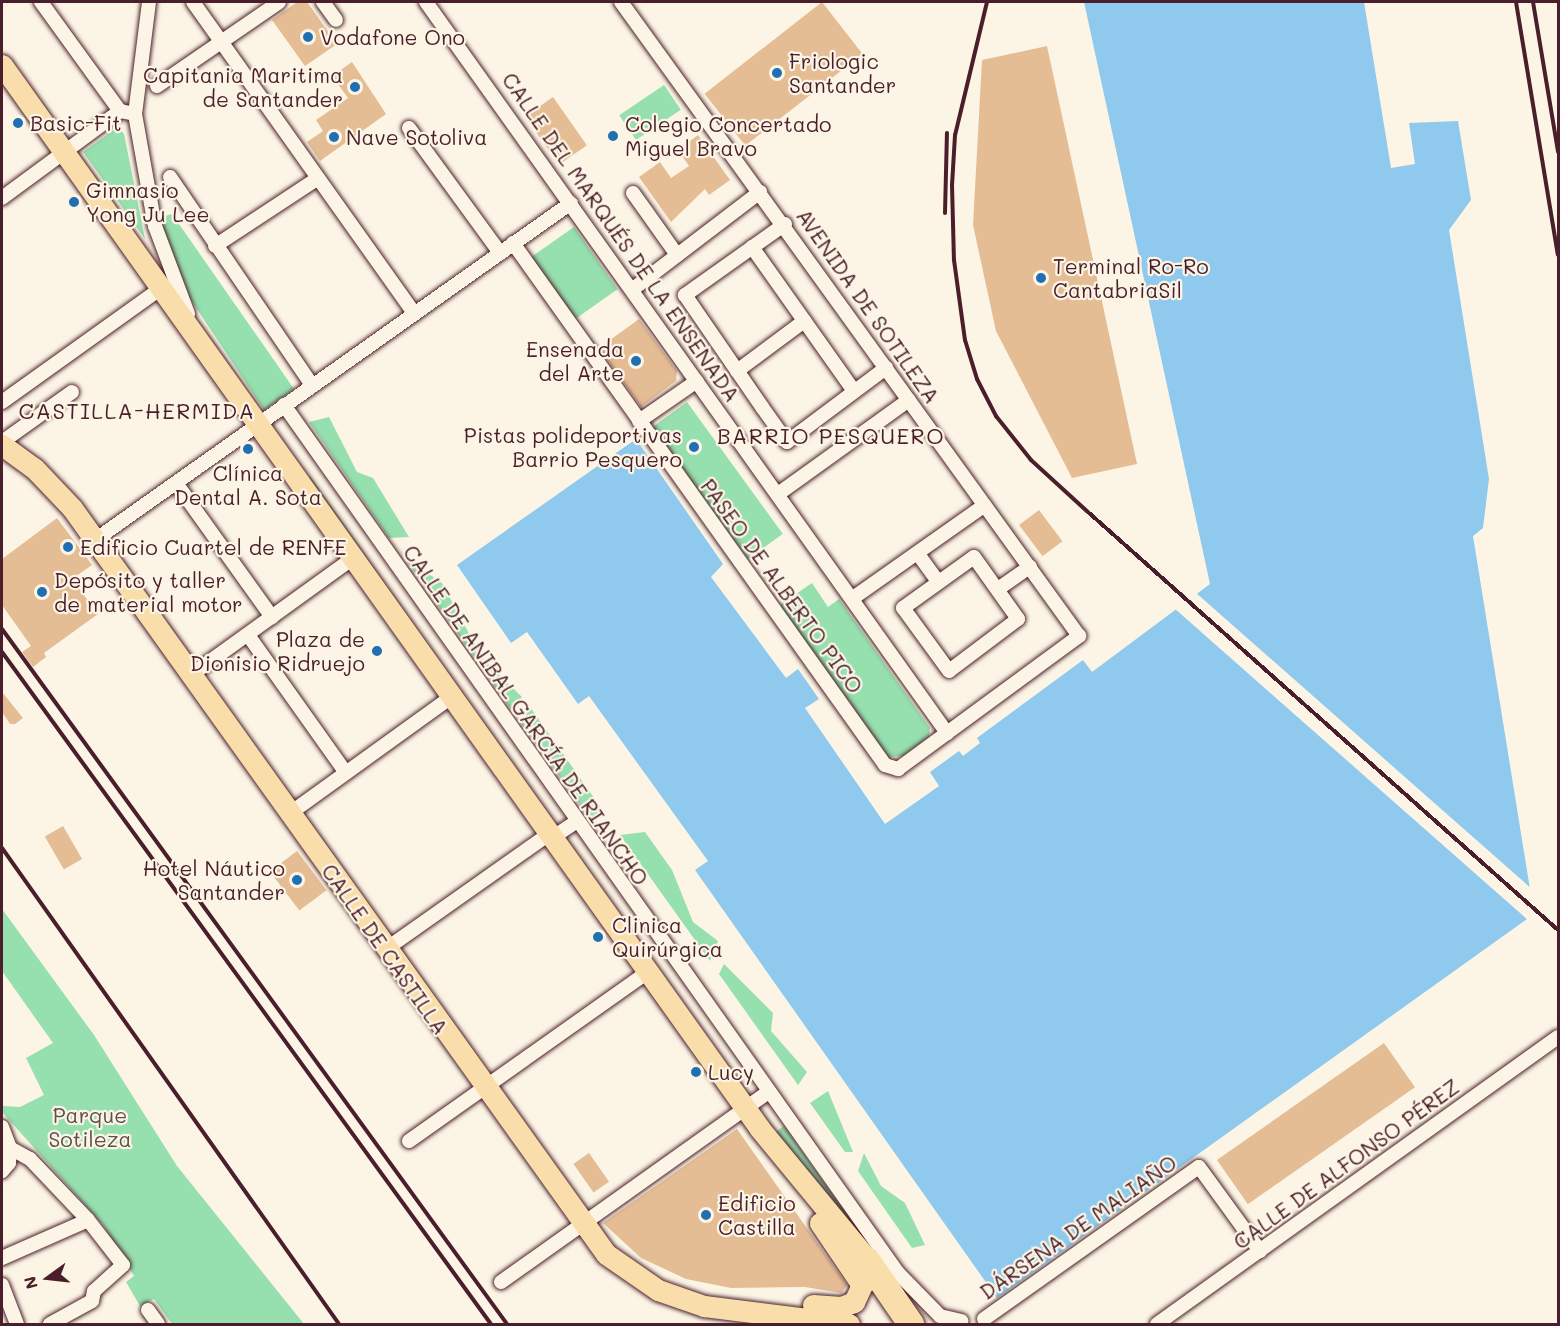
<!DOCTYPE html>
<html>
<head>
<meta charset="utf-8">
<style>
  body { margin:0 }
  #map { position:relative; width:1560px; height:1326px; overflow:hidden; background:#fcf5e5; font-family:Mali,sans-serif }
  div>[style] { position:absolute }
  .green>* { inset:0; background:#96dfae; transform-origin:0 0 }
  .water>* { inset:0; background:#8fc9ee }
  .pier>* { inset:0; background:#fcf5e5 }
  .building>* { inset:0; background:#e5bd95; transform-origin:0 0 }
  .roads { filter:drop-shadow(0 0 2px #4a1f2b) drop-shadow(0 0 2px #4a1f2b) }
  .street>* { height:14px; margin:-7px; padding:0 7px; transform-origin:7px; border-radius:7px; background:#fcf5e5 }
  .primary>* { height:21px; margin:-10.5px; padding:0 10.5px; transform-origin:10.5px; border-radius:10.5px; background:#f9deab }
  .highway>* { height:26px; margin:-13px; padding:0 13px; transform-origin:13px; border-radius:13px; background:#f9deab }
  .rail>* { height:4px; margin:-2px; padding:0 2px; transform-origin:2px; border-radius:2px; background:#4a1f2b }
  .dots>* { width:16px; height:16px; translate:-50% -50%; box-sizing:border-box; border:3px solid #fcf5e5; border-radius:50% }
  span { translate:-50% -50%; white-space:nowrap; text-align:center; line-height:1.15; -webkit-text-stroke:4.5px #fcf5e5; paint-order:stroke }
  .poi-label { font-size:21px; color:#4a1f2b }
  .left { translate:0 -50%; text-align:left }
  .right { translate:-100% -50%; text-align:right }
  .street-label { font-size:21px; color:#4a1f2b }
  .park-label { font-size:21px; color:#5d4f4c }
  .neighbourhood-label { font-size:22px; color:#4a1f2b; letter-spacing:1.5px }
  .frame { position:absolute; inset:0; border:3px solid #4a1f2b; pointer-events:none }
  .north { position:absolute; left:18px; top:1248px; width:60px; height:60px; -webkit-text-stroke:4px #fcf5e5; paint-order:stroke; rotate:255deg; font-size:16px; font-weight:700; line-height:24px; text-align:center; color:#4a1f2b }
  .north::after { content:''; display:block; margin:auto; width:21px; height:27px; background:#4a1f2b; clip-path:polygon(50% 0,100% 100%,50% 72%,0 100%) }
</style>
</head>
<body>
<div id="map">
  <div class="green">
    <div style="left:664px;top:85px;width:30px;height:54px;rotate:56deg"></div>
    <div style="clip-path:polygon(118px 127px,124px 134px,145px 239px,83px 152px)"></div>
    <div style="clip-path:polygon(172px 214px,294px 389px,264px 410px,189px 297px,158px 218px)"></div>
    <div style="left:574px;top:227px;width:76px;height:54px;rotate:55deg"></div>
    <div style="left:687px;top:402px;width:163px;height:43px;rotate:54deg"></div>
    <div style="clip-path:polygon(329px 417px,357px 472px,373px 478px,409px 537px,389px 538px,309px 422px)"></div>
    <div style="left:310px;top:476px;width:369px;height:4px;rotate:55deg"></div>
    <div style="clip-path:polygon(404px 557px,442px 583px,482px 658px,522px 697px,511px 709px)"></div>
    <div style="clip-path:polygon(812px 583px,828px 607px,839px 599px,930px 728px,929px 737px,903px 756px,887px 757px,780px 605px)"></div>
    <div style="clip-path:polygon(530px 707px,604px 812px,593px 823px,521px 723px)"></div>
    <div style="clip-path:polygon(645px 832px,672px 870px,693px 922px,718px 941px,710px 961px,620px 835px)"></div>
    <div style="clip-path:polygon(2px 909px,94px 1035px,177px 1166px,304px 1324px,172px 1324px,154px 1299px,140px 1306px,126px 1282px,134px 1276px,104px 1226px,2px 1112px,2px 1106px,20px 1107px,44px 1095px,26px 1058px,53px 1043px,2px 971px)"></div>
    <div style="clip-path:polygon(724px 964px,773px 1013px,771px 1031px,807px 1072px,798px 1085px,719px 974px)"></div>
    <div style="clip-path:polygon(828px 1091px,853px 1152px,845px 1152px,810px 1103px)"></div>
    <div style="clip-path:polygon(784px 1126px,869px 1246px,774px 1133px)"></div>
    <div style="clip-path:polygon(864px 1153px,881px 1186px,905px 1203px,925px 1245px,912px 1248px,858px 1171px)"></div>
  </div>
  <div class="water">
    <div style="clip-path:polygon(1084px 2px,1364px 2px,1391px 168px,1415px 164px,1409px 123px,1458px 121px,1471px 200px,1449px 230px,1489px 479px,1483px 528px,1473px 536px,1534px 914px,997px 1298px,695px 870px,708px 861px,589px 696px,578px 704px,527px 632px,511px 643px,457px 565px,636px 439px,723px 564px,711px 577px,786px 678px,798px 669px,819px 699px,805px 708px,885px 824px,939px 786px,930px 772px,959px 751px,963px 756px,980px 743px,977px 738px,1083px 660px,1092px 672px,1210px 584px)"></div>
  </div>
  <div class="pier">
    <div style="clip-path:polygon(1195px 592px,1533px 890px,1536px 916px,1529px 921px,1174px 608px)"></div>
  </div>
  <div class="building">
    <div style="clip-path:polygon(297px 2px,307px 2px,337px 44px,305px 66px,272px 20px)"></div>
    <div style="left:822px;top:2px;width:66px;height:149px;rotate:52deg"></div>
    <div style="clip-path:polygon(1047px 46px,1137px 464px,1072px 478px,996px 331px,973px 225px,982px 60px)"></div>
    <div style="clip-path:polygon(352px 62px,386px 114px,320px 161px,307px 142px,323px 131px,316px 120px,348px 98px,332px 76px)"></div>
    <div style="left:553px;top:97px;width:59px;height:34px;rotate:55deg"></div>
    <div style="clip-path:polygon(698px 135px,730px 180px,709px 195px,705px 189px,671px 222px,639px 177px,660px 162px,671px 178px,689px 166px,678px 150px)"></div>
    <div style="clip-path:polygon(639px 319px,677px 371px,676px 381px,641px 407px,599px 348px)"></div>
    <div style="left:1039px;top:510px;width:39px;height:25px;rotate:53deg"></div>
    <div style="clip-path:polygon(57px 518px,92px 565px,72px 579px,98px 614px,44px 653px,46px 657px,33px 667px,22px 652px,31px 646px,2px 605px,2px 559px)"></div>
    <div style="clip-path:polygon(2px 692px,23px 718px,15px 724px,10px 724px,2px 712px)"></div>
    <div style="left:63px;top:826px;width:38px;height:21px;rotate:60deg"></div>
    <div style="left:297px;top:851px;width:49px;height:34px;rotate:53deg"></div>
    <div style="left:1384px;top:1043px;width:54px;height:204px;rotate:55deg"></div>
    <div style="clip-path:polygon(737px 1129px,847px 1285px,841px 1293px,805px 1287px,731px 1288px,686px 1279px,641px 1258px,603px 1223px)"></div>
    <div style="left:589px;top:1153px;width:35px;height:19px;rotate:55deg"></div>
  </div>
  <div class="roads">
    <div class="street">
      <div style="left:41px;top:2px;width:135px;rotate:54.1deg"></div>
      <div style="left:120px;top:111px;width:15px;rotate:11deg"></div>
      <div style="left:149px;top:2px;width:113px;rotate:97.1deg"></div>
      <div style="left:135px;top:114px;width:114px;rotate:79.9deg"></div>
      <div style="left:155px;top:226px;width:94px;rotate:69.4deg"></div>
      <div style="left:193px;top:2px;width:382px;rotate:54.6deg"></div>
      <div style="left:323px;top:2px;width:22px;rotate:54deg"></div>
      <div style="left:426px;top:2px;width:898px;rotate:54.52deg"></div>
      <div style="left:157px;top:86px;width:148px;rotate:-34.5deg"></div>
      <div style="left:409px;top:128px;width:155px;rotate:53.9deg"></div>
      <div style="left:170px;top:177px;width:252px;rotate:55.7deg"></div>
      <div style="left:633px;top:193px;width:76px;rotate:54.6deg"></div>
      <div style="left:2px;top:198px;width:147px;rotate:-36.4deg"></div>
      <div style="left:785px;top:224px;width:123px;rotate:144.6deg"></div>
      <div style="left:685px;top:295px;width:136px;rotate:55.5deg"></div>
      <div style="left:762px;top:407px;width:43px;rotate:54.5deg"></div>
      <div style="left:787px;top:442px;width:124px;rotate:-36.8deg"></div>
      <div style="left:513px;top:243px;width:641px;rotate:54.52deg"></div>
      <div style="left:885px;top:765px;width:14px;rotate:17deg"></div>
      <div style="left:898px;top:769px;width:225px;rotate:-36.3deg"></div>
      <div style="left:1079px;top:636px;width:782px;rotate:-125.84deg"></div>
      <div style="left:215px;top:246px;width:123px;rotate:-33.4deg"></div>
      <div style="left:752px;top:247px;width:176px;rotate:54.7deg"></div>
      <div style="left:633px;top:289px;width:160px;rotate:-37.4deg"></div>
      <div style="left:737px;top:371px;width:84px;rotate:-36.7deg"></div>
      <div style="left:2px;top:402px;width:194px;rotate:-35.6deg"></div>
      <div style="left:284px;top:405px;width:1063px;rotate:54.73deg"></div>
      <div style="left:898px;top:1273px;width:60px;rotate:45.7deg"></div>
      <div style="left:940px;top:1316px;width:22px;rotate:13deg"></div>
      <div style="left:639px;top:421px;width:70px;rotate:-34.6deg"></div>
      <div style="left:2px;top:442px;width:86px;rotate:-35.5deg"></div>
      <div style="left:176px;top:483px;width:165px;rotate:54.4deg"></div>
      <div style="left:778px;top:494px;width:161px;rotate:-35.7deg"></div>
      <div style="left:95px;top:540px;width:583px;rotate:-35.3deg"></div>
      <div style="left:918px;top:554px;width:34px;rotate:54deg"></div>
      <div style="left:974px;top:557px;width:76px;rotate:54.6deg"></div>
      <div style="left:1018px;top:619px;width:86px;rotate:143deg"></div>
      <div style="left:949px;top:671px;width:78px;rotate:-126.1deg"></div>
      <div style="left:903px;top:608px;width:87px;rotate:-35.7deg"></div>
      <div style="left:998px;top:589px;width:39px;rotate:-35deg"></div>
      <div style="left:853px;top:598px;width:161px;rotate:-35.2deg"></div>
      <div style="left:248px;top:635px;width:169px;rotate:54.6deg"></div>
      <div style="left:191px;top:675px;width:198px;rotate:-35.8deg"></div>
      <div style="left:289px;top:814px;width:200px;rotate:-35.8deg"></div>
      <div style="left:552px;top:838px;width:29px;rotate:-34deg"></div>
      <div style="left:386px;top:949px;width:199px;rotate:-35.2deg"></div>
      <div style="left:2px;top:1127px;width:22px;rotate:69deg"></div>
      <div style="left:10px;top:1148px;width:15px;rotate:94deg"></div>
      <div style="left:9px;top:1163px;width:11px;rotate:131deg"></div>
      <div style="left:409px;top:1141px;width:293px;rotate:-35.3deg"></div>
      <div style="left:10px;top:1148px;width:23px;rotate:29deg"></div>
      <div style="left:30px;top:1159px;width:84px;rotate:46.4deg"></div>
      <div style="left:88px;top:1220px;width:57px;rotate:52.1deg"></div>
      <div style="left:123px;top:1265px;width:39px;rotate:138deg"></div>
      <div style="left:94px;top:1291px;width:10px;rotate:101deg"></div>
      <div style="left:92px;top:1301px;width:48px;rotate:151.3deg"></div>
      <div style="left:2px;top:1258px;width:94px;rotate:-23.8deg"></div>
      <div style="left:501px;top:1282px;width:328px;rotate:-35.4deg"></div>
      <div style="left:2px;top:1285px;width:42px;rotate:69deg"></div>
      <div style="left:148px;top:1310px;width:17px;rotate:54deg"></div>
      <div style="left:984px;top:1319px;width:263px;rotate:-35.3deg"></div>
      <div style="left:1199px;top:1167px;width:104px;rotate:54deg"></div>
      <div style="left:1157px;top:1324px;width:493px;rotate:-35.6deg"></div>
    </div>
    <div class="primary">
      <div style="left:2px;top:65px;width:1306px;rotate:54.53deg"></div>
      <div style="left:760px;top:1129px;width:184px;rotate:50.5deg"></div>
      <div style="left:2px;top:445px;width:39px;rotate:36deg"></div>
      <div style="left:34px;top:468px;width:55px;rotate:46.5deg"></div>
      <div style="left:72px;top:508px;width:917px;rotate:54.4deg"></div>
      <div style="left:606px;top:1254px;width:63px;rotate:34.7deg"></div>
      <div style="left:658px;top:1290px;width:49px;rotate:19.2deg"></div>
      <div style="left:704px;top:1306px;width:146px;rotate:7.1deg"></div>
      <div style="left:813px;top:1305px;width:28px;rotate:4deg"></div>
      <div style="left:841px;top:1307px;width:14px;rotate:-21deg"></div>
      <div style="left:854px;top:1302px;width:19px;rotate:-65deg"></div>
      <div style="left:862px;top:1285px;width:75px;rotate:-124.1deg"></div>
    </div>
    <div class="highway">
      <div style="left:867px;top:1260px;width:78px;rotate:55.5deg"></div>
    </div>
  </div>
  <div class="rail">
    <div style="left:987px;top:2px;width:137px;rotate:103.5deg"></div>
    <div style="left:955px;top:135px;width:50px;rotate:93.4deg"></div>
    <div style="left:952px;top:185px;width:75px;rotate:88.5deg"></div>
    <div style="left:954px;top:260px;width:81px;rotate:82.2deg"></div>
    <div style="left:965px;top:340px;width:41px;rotate:72.9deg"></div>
    <div style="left:977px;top:379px;width:42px;rotate:62.8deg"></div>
    <div style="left:996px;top:416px;width:56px;rotate:51.5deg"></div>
    <div style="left:1031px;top:460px;width:77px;rotate:42.4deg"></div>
    <div style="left:1088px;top:512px;width:629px;rotate:41.65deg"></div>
    <div style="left:1516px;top:2px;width:256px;rotate:80.6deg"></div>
    <div style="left:1533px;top:2px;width:152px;rotate:80.5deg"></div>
    <div style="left:945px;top:213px;width:80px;rotate:-88.6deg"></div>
    <div style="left:2px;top:629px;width:859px;rotate:54deg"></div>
    <div style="left:2px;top:652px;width:831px;rotate:53.96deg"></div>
    <div style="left:2px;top:848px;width:583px;rotate:54.7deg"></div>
  </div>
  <div class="dots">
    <div style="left:308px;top:37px;background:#1f6fb2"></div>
    <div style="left:777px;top:73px;background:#1f6fb2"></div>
    <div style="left:355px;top:87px;background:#1f6fb2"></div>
    <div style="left:18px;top:123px;background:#1f6fb2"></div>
    <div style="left:613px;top:136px;background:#1f6fb2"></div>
    <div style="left:334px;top:137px;background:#1f6fb2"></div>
    <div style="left:74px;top:202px;background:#1f6fb2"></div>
    <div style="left:1041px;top:278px;background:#1f6fb2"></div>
    <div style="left:636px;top:361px;background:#1f6fb2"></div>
    <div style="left:694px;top:447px;background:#1f6fb2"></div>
    <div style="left:248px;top:449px;background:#1f6fb2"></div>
    <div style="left:68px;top:547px;background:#1f6fb2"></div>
    <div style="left:42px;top:592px;background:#1f6fb2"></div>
    <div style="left:377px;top:651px;background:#1f6fb2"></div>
    <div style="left:297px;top:880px;background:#1f6fb2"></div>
    <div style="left:598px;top:937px;background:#1f6fb2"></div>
    <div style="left:696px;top:1072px;background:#1f6fb2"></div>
    <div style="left:706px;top:1215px;background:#1f6fb2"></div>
  </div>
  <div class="poi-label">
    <span class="left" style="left:320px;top:37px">Vodafone Ono</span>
    <span class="left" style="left:789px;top:73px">Friologic<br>Santander</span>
    <span class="right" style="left:343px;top:87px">Capitania Maritima<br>de Santander</span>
    <span class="left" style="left:30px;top:123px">Basic-Fit</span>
    <span class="left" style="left:625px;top:136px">Colegio Concertado<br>Miguel Bravo</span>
    <span class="left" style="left:346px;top:137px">Nave Sotoliva</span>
    <span class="left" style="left:86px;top:202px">Gimnasio<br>Yong Ju Lee</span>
    <span class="left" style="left:1053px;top:278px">Terminal Ro-Ro<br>CantabriaSil</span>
    <span class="right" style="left:624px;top:361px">Ensenada<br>del Arte</span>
    <span class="right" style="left:682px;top:447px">Pistas polideportivas<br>Barrio Pesquero</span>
    <span style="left:248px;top:485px">Clínica<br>Dental A. Sota</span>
    <span class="left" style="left:80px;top:547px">Edificio Cuartel de RENFE</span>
    <span class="left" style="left:54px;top:592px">Depósito y taller<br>de material motor</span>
    <span class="right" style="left:365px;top:651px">Plaza de<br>Dionisio Ridruejo</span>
    <span class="right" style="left:285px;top:880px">Hotel Náutico<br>Santander</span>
    <span class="left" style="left:612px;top:937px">Clinica<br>Quirúrgica</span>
    <span class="left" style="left:708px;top:1072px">Lucy</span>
    <span class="left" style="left:718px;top:1215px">Edificio<br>Castilla</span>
  </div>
  <div class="street-label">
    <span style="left:621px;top:237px;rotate:55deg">CALLE DEL MARQUÉS DE LA ENSENADA</span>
    <span style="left:868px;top:306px;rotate:55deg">AVENIDA DE SOTILEZA</span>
    <span style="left:782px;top:586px;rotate:54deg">PASEO DE ALBERTO PICO</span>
    <span style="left:526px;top:715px;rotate:55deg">CALLE DE ANIBAL GARCÍA DE RIANCHO</span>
    <span style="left:385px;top:949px;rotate:55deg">CALLE DE CASTILLA</span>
    <span style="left:1346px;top:1164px;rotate:-36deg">CALLE DE ALFONSO PÉREZ</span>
    <span style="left:1078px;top:1227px;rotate:-35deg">DÁRSENA DE MALIAÑO</span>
  </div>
  <div class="park-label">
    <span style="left:90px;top:1127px">Parque<br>Sotileza</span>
  </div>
  <div class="neighbourhood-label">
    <span style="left:137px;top:411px">CASTILLA-HERMIDA</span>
    <span style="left:831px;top:436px">BARRIO PESQUERO</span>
  </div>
  <div class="frame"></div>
  <div class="north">N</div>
</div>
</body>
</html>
